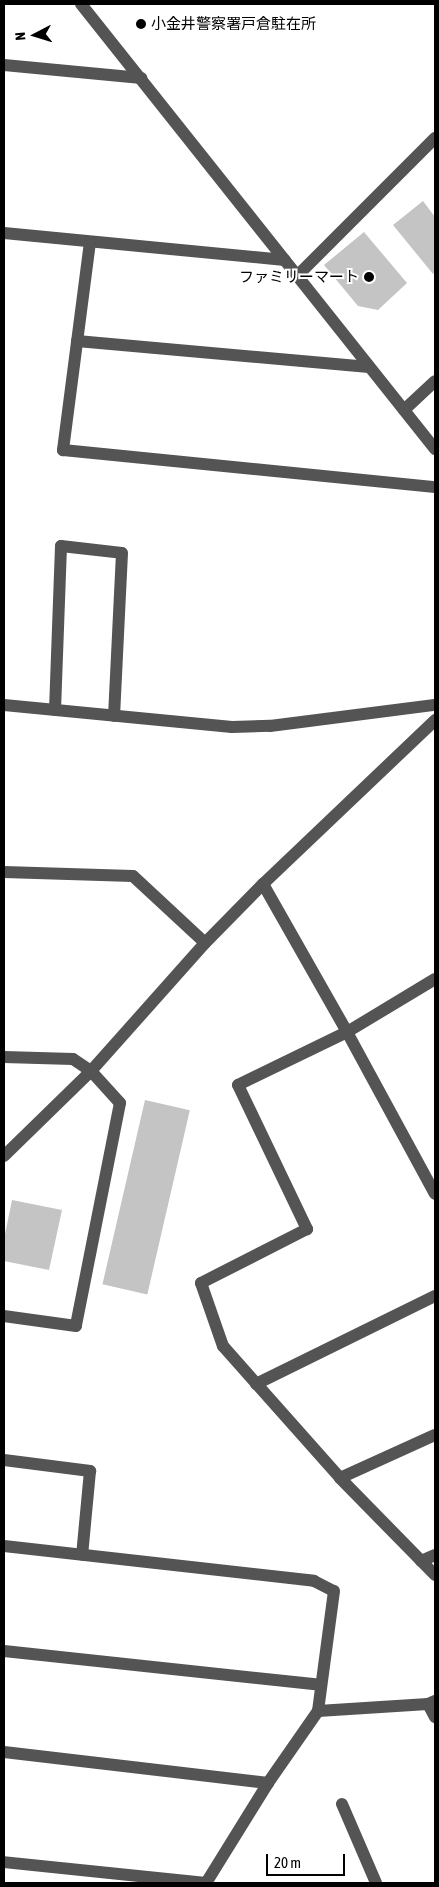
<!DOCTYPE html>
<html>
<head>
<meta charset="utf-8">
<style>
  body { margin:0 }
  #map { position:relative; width:439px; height:1887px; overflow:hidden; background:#fff; font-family:"Asap Condensed","Noto Sans JP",sans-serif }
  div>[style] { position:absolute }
  .building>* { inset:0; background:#c4c4c4; transform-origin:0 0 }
  .minor>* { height:12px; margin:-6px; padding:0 6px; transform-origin:6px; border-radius:6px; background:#545454 }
  .dots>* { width:14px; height:14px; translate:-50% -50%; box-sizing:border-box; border:2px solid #fff; border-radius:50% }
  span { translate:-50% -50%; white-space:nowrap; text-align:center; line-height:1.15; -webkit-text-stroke:4px #fff; paint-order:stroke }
  .poi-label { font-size:15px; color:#000 }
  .left { translate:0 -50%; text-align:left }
  .right { translate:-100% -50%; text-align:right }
  .frame { position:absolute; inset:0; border:5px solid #000; pointer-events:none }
  .north { position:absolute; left:10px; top:10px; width:50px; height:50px; -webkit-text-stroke:4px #fff; paint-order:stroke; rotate:265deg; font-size:14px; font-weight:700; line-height:20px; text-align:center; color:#000 }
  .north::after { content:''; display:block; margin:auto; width:18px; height:22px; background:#000; clip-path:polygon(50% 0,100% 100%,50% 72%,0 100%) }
  .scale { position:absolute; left:266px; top:1854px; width:79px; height:22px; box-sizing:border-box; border:2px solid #000; border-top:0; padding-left:6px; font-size:15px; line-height:18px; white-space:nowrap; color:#000; -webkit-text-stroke:4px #fff; paint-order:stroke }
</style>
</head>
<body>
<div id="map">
  <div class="building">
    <div style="clip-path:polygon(423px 201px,435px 217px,435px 272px,433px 274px,393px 225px)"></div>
    <div style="clip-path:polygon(364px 232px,407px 283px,378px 310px,358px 306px,324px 265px)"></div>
    <div style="left:145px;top:1100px;width:46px;height:189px;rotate:13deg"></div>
    <div style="clip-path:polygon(12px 1200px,62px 1210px,49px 1270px,4px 1261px,4px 1239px)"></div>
  </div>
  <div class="minor">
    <div style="left:81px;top:4px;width:569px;rotate:51.5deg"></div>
    <div style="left:4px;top:65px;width:138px;rotate:5.4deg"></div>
    <div style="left:4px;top:233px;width:282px;rotate:5.5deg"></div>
    <div style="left:90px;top:242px;width:210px;rotate:97.4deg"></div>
    <div style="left:63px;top:450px;width:374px;rotate:5.7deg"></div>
    <div style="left:298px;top:275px;width:194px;rotate:-45deg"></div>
    <div style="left:77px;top:341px;width:293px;rotate:5.1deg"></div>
    <div style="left:404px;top:410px;width:42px;rotate:-43.1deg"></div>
    <div style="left:4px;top:705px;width:229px;rotate:5.5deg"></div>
    <div style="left:232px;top:727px;width:38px;rotate:-2deg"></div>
    <div style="left:270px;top:726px;width:166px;rotate:-7.3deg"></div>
    <div style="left:55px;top:710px;width:164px;rotate:-87.9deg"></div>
    <div style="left:61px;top:546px;width:61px;rotate:6.5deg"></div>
    <div style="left:122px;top:553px;width:163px;rotate:92.8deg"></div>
    <div style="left:4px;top:872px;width:129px;rotate:1.8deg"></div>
    <div style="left:133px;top:876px;width:98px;rotate:42.9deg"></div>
    <div style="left:263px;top:884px;width:170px;rotate:60.4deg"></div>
    <div style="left:347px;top:1032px;width:184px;rotate:61.5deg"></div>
    <div style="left:435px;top:979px;width:103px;rotate:148.9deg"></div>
    <div style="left:347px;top:1032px;width:121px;rotate:154.1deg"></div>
    <div style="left:238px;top:1085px;width:160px;rotate:64.4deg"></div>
    <div style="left:307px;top:1229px;width:119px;rotate:153deg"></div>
    <div style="left:201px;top:1283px;width:67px;rotate:70.8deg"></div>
    <div style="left:223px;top:1346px;width:176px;rotate:48.4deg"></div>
    <div style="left:340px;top:1478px;width:136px;rotate:45.6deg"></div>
    <div style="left:4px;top:1057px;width:69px;rotate:1.7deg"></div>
    <div style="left:73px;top:1059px;width:22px;rotate:34deg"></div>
    <div style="left:91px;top:1071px;width:43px;rotate:47.8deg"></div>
    <div style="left:120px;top:1103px;width:227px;rotate:101.2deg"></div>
    <div style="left:76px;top:1326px;width:73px;rotate:-172.1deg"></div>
    <div style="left:4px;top:1156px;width:122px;rotate:-44.3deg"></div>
    <div style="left:91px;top:1071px;width:171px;rotate:-48.3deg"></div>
    <div style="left:205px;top:943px;width:83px;rotate:-45.5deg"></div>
    <div style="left:263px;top:884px;width:238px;rotate:-43.6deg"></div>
    <div style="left:256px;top:1384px;width:199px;rotate:-26.2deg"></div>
    <div style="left:4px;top:1460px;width:87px;rotate:7.3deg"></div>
    <div style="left:90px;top:1471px;width:84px;rotate:95.4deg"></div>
    <div style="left:340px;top:1478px;width:104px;rotate:-24.4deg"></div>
    <div style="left:4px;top:1546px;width:312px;rotate:6.4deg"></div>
    <div style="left:314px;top:1581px;width:22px;rotate:27deg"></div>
    <div style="left:334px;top:1591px;width:121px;rotate:97.6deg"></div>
    <div style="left:318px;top:1711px;width:88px;rotate:124.8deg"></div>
    <div style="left:268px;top:1783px;width:118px;rotate:121.8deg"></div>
    <div style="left:206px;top:1883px;width:203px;rotate:-174.1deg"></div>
    <div style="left:421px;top:1561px;width:15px;rotate:-23deg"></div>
    <div style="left:4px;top:1651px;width:318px;rotate:6.1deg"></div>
    <div style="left:428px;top:1704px;width:15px;rotate:62deg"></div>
    <div style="left:318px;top:1711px;width:110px;rotate:-3.6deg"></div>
    <div style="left:428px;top:1704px;width:8px;rotate:-23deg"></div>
    <div style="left:4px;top:1752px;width:266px;rotate:6.7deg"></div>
    <div style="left:342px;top:1804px;width:86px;rotate:66.7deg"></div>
  </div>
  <div class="dots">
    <div style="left:141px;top:24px;background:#000"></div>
    <div style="left:369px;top:277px;background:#000"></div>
  </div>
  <div class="poi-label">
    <span class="left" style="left:151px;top:24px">小金井警察署戸倉駐在所</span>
    <span class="right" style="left:359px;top:277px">ファミリーマート</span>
  </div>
  <div class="frame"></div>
  <div class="north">N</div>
  <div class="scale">20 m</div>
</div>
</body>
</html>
